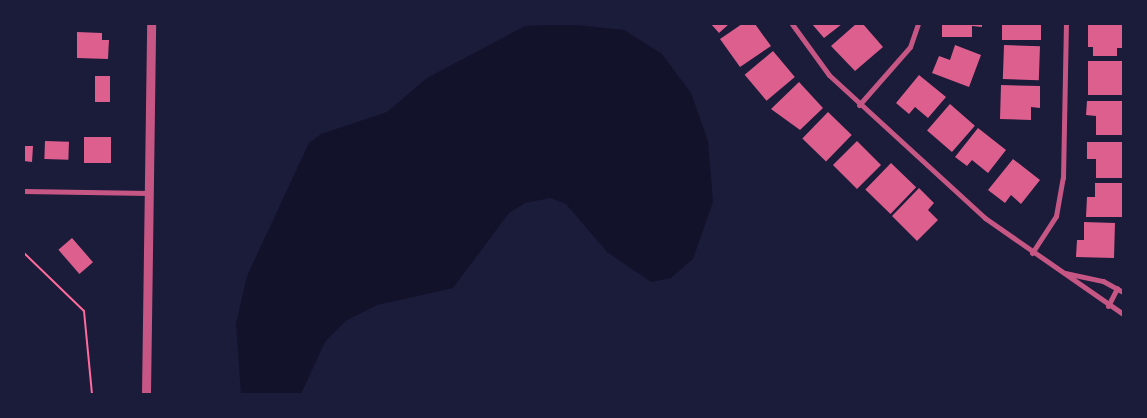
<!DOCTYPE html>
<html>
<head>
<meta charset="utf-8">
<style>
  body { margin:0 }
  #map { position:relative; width:1147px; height:418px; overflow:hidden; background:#1b1b3a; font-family:"Work Sans",sans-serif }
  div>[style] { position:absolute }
  .water>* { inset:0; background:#12122b }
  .building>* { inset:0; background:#dd5f8e; transform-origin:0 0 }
  .path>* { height:2px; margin:-1px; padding:0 1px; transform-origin:1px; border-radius:1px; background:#ff6b9d }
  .minor>* { height:5px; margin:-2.5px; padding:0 2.5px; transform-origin:2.5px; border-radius:2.5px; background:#c65784 }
  .tertiary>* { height:9px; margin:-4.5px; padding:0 4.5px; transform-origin:4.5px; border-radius:4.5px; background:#c65784 }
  span { translate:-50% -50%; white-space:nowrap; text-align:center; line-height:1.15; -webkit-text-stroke:5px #1b1b3a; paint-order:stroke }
  .frame { position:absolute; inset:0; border:25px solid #1b1b3a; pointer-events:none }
</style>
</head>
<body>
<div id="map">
  <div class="water">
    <div style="clip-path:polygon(567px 24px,624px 30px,662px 54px,691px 93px,708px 141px,713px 202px,693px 259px,671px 278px,651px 282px,607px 252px,566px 204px,550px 198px,525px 203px,509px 213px,453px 288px,377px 305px,347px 320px,325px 342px,301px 394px,241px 394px,236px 324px,247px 276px,309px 143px,321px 134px,387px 112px,427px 78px,525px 26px)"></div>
  </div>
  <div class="building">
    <div style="clip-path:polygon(711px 24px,729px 24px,719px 33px)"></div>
    <div style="clip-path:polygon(742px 24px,755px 24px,771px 46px,740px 67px,720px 39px)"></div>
    <div style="clip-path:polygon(812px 24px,842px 24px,824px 38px)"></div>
    <div style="clip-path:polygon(856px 24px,863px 24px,883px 47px,855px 71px,831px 46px)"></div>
    <div style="clip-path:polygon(942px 24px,982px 24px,982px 27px,972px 26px,972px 37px,942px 37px)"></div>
    <div style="left:1002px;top:24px;width:39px;height:16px"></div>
    <div style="clip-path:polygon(1088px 24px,1123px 24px,1123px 48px,1117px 48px,1117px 56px,1093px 56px,1093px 47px,1088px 47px)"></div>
    <div style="clip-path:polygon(77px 32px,102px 33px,102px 40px,109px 40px,108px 59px,77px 58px)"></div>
    <div style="clip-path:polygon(955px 45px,981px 55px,969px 87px,932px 73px,939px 56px,950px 60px)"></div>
    <div style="left:1004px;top:45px;width:36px;height:34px;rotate:2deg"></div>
    <div style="left:773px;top:51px;width:34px;height:37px;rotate:50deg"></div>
    <div style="left:1088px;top:61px;width:35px;height:34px"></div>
    <div style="clip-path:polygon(919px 75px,946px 97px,928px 118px,915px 107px,909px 114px,896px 103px)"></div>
    <div style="left:95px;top:76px;width:15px;height:26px"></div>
    <div style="clip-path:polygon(799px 82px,823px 108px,800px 130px,771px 109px)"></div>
    <div style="clip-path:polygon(1001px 85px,1040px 86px,1040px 108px,1031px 107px,1031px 120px,1000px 119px)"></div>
    <div style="clip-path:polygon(1087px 101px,1123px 101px,1123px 135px,1096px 135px,1096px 116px,1086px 115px)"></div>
    <div style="left:950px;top:104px;width:33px;height:35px;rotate:41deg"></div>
    <div style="left:828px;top:112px;width:33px;height:37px;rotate:44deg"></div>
    <div style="clip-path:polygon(978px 128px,1006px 150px,988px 173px,972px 160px,967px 166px,955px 157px)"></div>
    <div style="left:84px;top:137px;width:27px;height:26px"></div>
    <div style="left:45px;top:141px;width:24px;height:18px;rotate:2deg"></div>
    <div style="left:857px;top:141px;width:34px;height:34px;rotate:45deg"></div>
    <div style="clip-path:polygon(1087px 142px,1123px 142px,1123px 178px,1096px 178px,1096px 159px,1087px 159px)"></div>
    <div style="clip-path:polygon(24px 146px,33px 146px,32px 162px,24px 161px)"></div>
    <div style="clip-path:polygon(1013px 159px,1040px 180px,1021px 204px,1011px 195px,1005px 203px,988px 190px)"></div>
    <div style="left:891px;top:163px;width:35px;height:37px;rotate:44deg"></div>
    <div style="clip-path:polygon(1095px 183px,1123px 183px,1123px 217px,1086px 217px,1087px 197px,1095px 197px)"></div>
    <div style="clip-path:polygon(919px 188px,934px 203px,928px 210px,938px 220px,917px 241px,892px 216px)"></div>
    <div style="clip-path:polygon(1084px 222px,1115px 223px,1114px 258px,1076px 257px,1077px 240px,1084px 240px)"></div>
    <div style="left:72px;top:238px;width:32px;height:18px;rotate:49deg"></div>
  </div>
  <div class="path">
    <div style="left:24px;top:253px;width:83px;rotate:44deg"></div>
    <div style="left:84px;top:311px;width:83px;rotate:84.5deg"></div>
  </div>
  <div class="minor">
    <div style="left:792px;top:24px;width:63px;rotate:54deg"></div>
    <div style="left:829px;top:75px;width:212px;rotate:42.5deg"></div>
    <div style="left:985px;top:218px;width:168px;rotate:34.8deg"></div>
    <div style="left:859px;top:105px;width:77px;rotate:-48.7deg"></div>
    <div style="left:910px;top:47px;width:24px;rotate:-71deg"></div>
    <div style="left:24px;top:191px;width:125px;rotate:0.9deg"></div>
    <div style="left:1032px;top:253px;width:44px;rotate:-57deg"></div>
    <div style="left:1056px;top:216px;width:39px;rotate:-80deg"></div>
    <div style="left:1063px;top:178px;width:154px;rotate:-88.9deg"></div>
    <div style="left:1065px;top:273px;width:39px;rotate:12deg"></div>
    <div style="left:1103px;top:281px;width:23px;rotate:29deg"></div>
    <div style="left:1108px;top:306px;width:20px;rotate:-63deg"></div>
  </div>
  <div class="tertiary">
    <div style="left:146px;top:394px;width:370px;rotate:-89.2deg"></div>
  </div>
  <div class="frame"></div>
</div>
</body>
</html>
